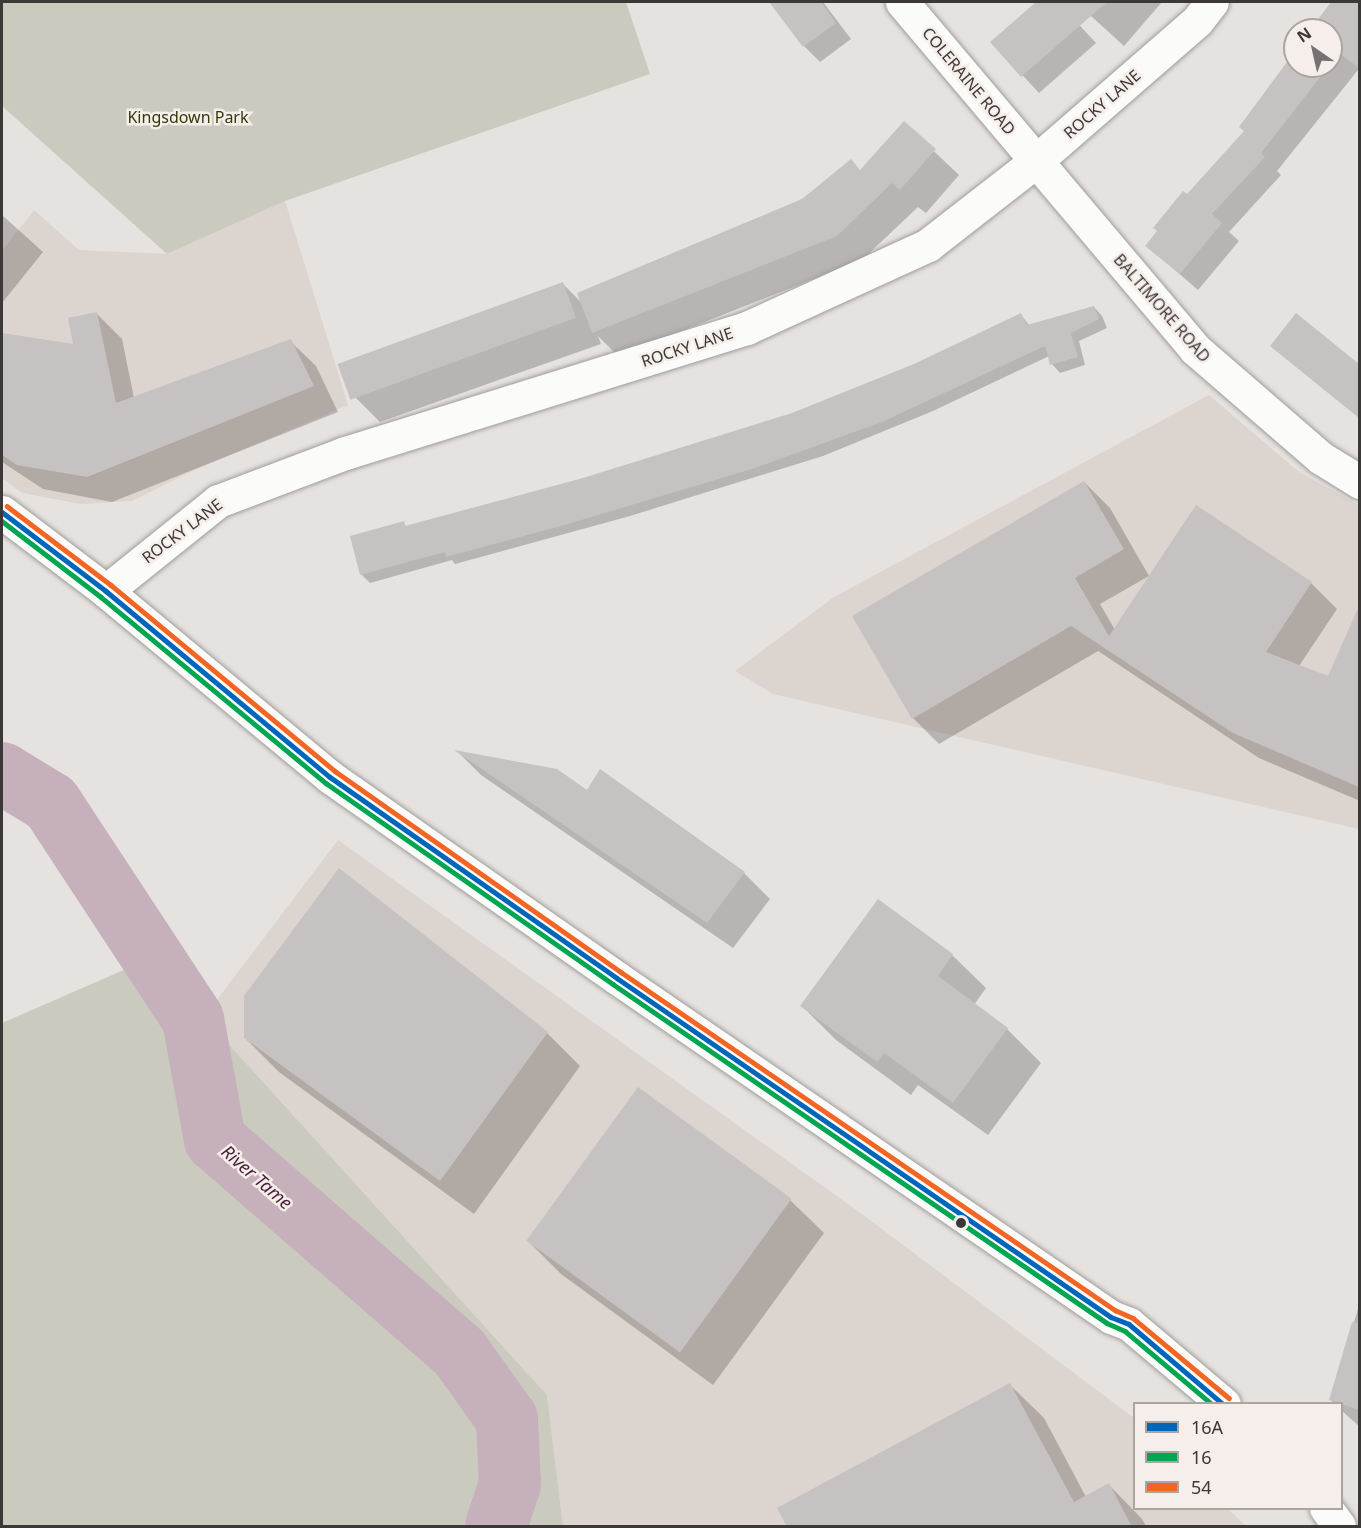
<!DOCTYPE html>
<html>
<head>
<meta charset="utf-8">
<style>
  body { margin:0 }
  #map { position:relative; width:1361px; height:1528px; overflow:hidden; background:#e5e2e0; font-family:"Noto Sans",sans-serif }
  div>[style] { position:absolute }
  .built>* { inset:0; background:#dcd4ce }
  .green>* { inset:0; background:#cacbbe }
  .shadow>* { inset:0; background:#0003 }
  .river>* { height:62px; margin:-31px; padding:0 31px; transform-origin:31px; border-radius:31px; background:#c6b0bb }
  .building>* { inset:0; background:#c5c2c1; transform-origin:0 0 }
  .roads { filter:drop-shadow(0 0 2px #9f9d9b) drop-shadow(0 0 2px #9f9d9b) }
  .street>* { height:33px; margin:-16.5px; padding:0 16.5px; transform-origin:16.5px; border-radius:16.5px; background:#fbfbfa }
  .secondary>* { height:33px; margin:-16.5px; padding:0 16.5px; transform-origin:16.5px; border-radius:16.5px; background:#fbfbfa }
  .bus-1>* { height:4.5px; margin:-2.25px; padding:0 2.25px; transform-origin:2.25px; border-radius:2.25px; background:#0065bd }
  .bus-2>* { height:4.5px; margin:-2.25px; padding:0 2.25px; transform-origin:2.25px; border-radius:2.25px; background:#00a651 }
  .bus-3>* { height:4.5px; margin:-2.25px; padding:0 2.25px; transform-origin:2.25px; border-radius:2.25px; background:#f26522 }
  .dots>* { width:16px; height:16px; translate:-50% -50%; box-sizing:border-box; border:3px solid #f5eeea; border-radius:50% }
  span { translate:-50% -50%; white-space:nowrap; text-align:center; line-height:1.15; -webkit-text-stroke:5px #f5eeea; paint-order:stroke }
  .street-label { font-size:16px; color:#3b3837 }
  .park-label { font-size:16px; color:#313b06 }
  .water-label { font-size:18px; color:#481f38; font-style:italic }
  .frame { position:absolute; inset:0; border:3px solid #3b3837; pointer-events:none }
  .legend { position:absolute; left:1133px; top:1402px; width:210px; height:108px; box-sizing:border-box; background:#f5eeea; border:2px solid #aba5a2; margin:0; padding:8px 10px; list-style:none; font-size:18px; color:#3b3837 }
  .legend li { display:flex; align-items:center; gap:12px; height:30px }
  .legend b { width:30px; border:2px solid #aba5a2 }
  .north { position:absolute; left:1283px; top:18px; width:60px; height:60px; box-sizing:border-box; background:#f5eeea; border:2px solid #aba5a2; border-radius:50%; rotate:326deg; font-size:16px; font-weight:700; line-height:24px; text-align:center; color:#3b3837 }
  .north::after { content:''; display:block; margin:auto; width:21px; height:27px; background:#767472; clip-path:polygon(50% 0,100% 100%,50% 72%,0 100%) }
</style>
</head>
<body>
<div id="map">
  <div class="built">
    <div style="clip-path:polygon(285px 201px,348px 405px,188px 473px,132px 501px,81px 504px,22px 493px,2px 478px,2px 251px,34px 210px,79px 250px,167px 254px)"></div>
    <div style="clip-path:polygon(1209px 395px,1299px 472px,1359px 505px,1359px 829px,773px 694px,735px 671px,834px 597px)"></div>
    <div style="clip-path:polygon(338px 840px,855px 1209px,1134px 1418px,1134px 1508px,1228px 1509px,1246px 1526px,563px 1526px,547px 1395px,204px 1017px)"></div>
  </div>
  <div class="green">
    <div style="clip-path:polygon(2px 2px,626px 2px,650px 74px,285px 201px,167px 254px,2px 106px)"></div>
    <div style="clip-path:polygon(149px 959px,204px 1017px,547px 1395px,563px 1526px,2px 1526px,2px 1023px)"></div>
  </div>
  <div class="shadow">
    <div style="clip-path:polygon(771px 2px,823px 2px,851px 39px,820px 62px,804px 46px)"></div>
    <div style="clip-path:polygon(1038px 2px,1058px 2px,1096px 43px,1039px 93px,992px 42px)"></div>
    <div style="clip-path:polygon(1084px 2px,1162px 2px,1124px 46px,1080px 6px)"></div>
    <div style="clip-path:polygon(1333px 2px,1360px 2px,1360px 71px,1358px 70px,1277px 171px,1281px 175px,1229px 232px,1239px 241px,1198px 290px,1147px 246px,1187px 196px,1246px 132px,1295px 53px,1295px 66px,1331px 66px,1331px 30px,1312px 30px)"></div>
    <div style="clip-path:polygon(904px 123px,959px 175px,926px 213px,918px 207px,862px 260px,618px 356px,598px 336px,601px 344px,380px 422px,354px 396px,562px 283px,583px 304px,861px 171px)"></div>
    <div style="clip-path:polygon(2px 215px,43px 252px,2px 303px)"></div>
    <div style="clip-path:polygon(1094px 307px,1102px 316px,1107px 328px,1079px 341px,1085px 365px,1060px 373px,1052px 364px,1049px 356px,933px 411px,823px 456px,630px 516px,455px 564px,452px 560px,370px 583px,362px 575px,351px 537px,403px 523px,407px 527px,583px 479px,793px 415px,915px 365px,1020px 314px,1030px 326px)"></div>
    <div style="clip-path:polygon(97px 314px,122px 339px,134px 398px,290px 341px,316px 366px,338px 412px,112px 502px,43px 489px,2px 462px,2px 335px,75px 346px)"></div>
    <div style="clip-path:polygon(1296px 315px,1360px 366px,1360px 417px,1272px 346px)"></div>
    <div style="clip-path:polygon(1084px 482px,1110px 508px,1149px 576px,1100px 604px,1115px 630px,1311px 583px,1337px 609px,1299px 666px,1329px 678px,1360px 609px,1360px 801px,1259px 758px,1098px 651px,939px 744px,913px 718px)"></div>
    <div style="clip-path:polygon(458px 752px,587px 792px,600px 771px,744px 873px,770px 899px,733px 948px,481px 775px)"></div>
    <div style="clip-path:polygon(952px 955px,986px 988px,974px 1005px,1007px 1029px,1041px 1063px,988px 1135px,918px 1085px,911px 1095px,836px 1040px,802px 1006px)"></div>
    <div style="clip-path:polygon(547px 1033px,580px 1066px,474px 1214px,279px 1072px,245px 1038px)"></div>
    <div style="clip-path:polygon(790px 1200px,824px 1233px,713px 1385px,561px 1274px,528px 1241px)"></div>
    <div style="clip-path:polygon(1360px 1302px,1360px 1427px,1342px 1411px,1342px 1404px,1334px 1404px,1331px 1400px)"></div>
    <div style="clip-path:polygon(1010px 1385px,1044px 1418px,1086px 1497px,1109px 1485px,1142px 1519px,1146px 1526px,789px 1526px)"></div>
  </div>
  <div class="river">
    <div style="left:2px;top:773px;width:57px;rotate:31.5deg"></div>
    <div style="left:51px;top:803px;width:258px;rotate:56.7deg"></div>
    <div style="left:193px;top:1019px;width:123px;rotate:79.7deg"></div>
    <div style="left:215px;top:1140px;width:323px;rotate:41deg"></div>
    <div style="left:459px;top:1352px;width:82px;rotate:54.4deg"></div>
    <div style="left:507px;top:1419px;width:65px;rotate:87.4deg"></div>
    <div style="left:510px;top:1484px;width:44px;rotate:108.4deg"></div>
  </div>
  <div class="building">
    <div style="clip-path:polygon(769px 2px,821px 2px,836px 23px,803px 47px)"></div>
    <div style="clip-path:polygon(1036px 2px,1107px 2px,1021px 77px,990px 42px)"></div>
    <div style="clip-path:polygon(1331px 2px,1359px 2px,1359px 68px,1339px 53px,1331px 63px,1331px 30px,1310px 30px)"></div>
    <div style="clip-path:polygon(1295px 51px,1295px 66px,1329px 66px,1261px 153px,1265px 157px,1212px 214px,1222px 223px,1180px 274px,1145px 246px,1157px 231px,1153px 228px,1183px 191px,1187px 194px,1244px 131px,1239px 127px)"></div>
    <div style="clip-path:polygon(904px 121px,936px 149px,900px 190px,892px 183px,837px 236px,592px 333px,577px 293px,802px 199px,851px 159px,860px 170px)"></div>
    <div style="left:563px;top:282px;width:38px;height:240px;rotate:70deg"></div>
    <div style="clip-path:polygon(1094px 306px,1099px 319px,1071px 333px,1078px 357px,1050px 365px,1045px 346px,882px 422px,752px 469px,568px 524px,446px 557px,445px 552px,360px 575px,350px 536px,404px 521px,405px 526px,583px 478px,792px 413px,914px 364px,1021px 313px,1027px 325px)"></div>
    <div style="clip-path:polygon(97px 312px,116px 403px,291px 339px,314px 386px,87px 477px,17px 465px,2px 455px,2px 333px,73px 344px,68px 318px)"></div>
    <div style="clip-path:polygon(1296px 313px,1359px 364px,1359px 418px,1270px 346px)"></div>
    <div style="clip-path:polygon(1084px 481px,1124px 549px,1075px 578px,1109px 636px,1196px 505px,1312px 582px,1266px 652px,1328px 676px,1359px 606px,1359px 787px,1233px 733px,1071px 626px,912px 719px,852px 616px)"></div>
    <div style="clip-path:polygon(454px 750px,557px 769px,587px 790px,600px 769px,745px 872px,707px 923px)"></div>
    <div style="clip-path:polygon(339px 868px,548px 1032px,440px 1181px,244px 1038px,244px 996px)"></div>
    <div style="clip-path:polygon(878px 899px,953px 954px,938px 976px,1008px 1028px,953px 1103px,884px 1053px,877px 1062px,800px 1006px)"></div>
    <div style="left:638px;top:1087px;width:190px;height:190px;rotate:36deg"></div>
    <div style="clip-path:polygon(1352px 1322px,1359px 1323px,1359px 1410px,1329px 1400px)"></div>
    <div style="clip-path:polygon(1010px 1383px,1074px 1502px,1109px 1483px,1132px 1527px,787px 1527px,777px 1508px)"></div>
  </div>
  <div class="roads">
    <div class="street">
      <div style="left:902px;top:2px;width:454px;rotate:49.8deg"></div>
      <div style="left:1195px;top:349px;width:167px;rotate:40.9deg"></div>
      <div style="left:1321px;top:458px;width:46px;rotate:31.6deg"></div>
      <div style="left:106px;top:591px;width:144px;rotate:-38.8deg"></div>
      <div style="left:218px;top:501px;width:136px;rotate:-20.7deg"></div>
      <div style="left:345px;top:453px;width:421px;rotate:-17.3deg"></div>
      <div style="left:747px;top:328px;width:199px;rotate:-24.6deg"></div>
      <div style="left:928px;top:245px;width:137px;rotate:-37.9deg"></div>
      <div style="left:1036px;top:161px;width:213px;rotate:-41deg"></div>
      <div style="left:1197px;top:21px;width:24px;rotate:-52deg"></div>
    </div>
    <div class="secondary">
      <div style="left:2px;top:512px;width:131px;rotate:37.2deg"></div>
      <div style="left:106px;top:591px;width:291px;rotate:39.7deg"></div>
      <div style="left:330px;top:777px;width:350px;rotate:35deg"></div>
      <div style="left:617px;top:978px;width:599px;rotate:34.46deg"></div>
      <div style="left:1111px;top:1317px;width:19px;rotate:21deg"></div>
      <div style="left:1129px;top:1324px;width:124px;rotate:40.1deg"></div>
      <div style="left:1326px;top:1508px;width:22px;rotate:54deg"></div>
    </div>
  </div>
  <div class="bus-1">
    <div style="left:2px;top:512px;width:131px;rotate:37.2deg"></div>
    <div style="left:106px;top:591px;width:291px;rotate:39.7deg"></div>
    <div style="left:330px;top:777px;width:350px;rotate:35deg"></div>
    <div style="left:617px;top:978px;width:599px;rotate:34.46deg"></div>
    <div style="left:1111px;top:1317px;width:19px;rotate:21deg"></div>
    <div style="left:1129px;top:1324px;width:123px;rotate:40.4deg"></div>
  </div>
  <div class="bus-2">
    <div style="left:2px;top:521px;width:125px;rotate:37.5deg"></div>
    <div style="left:101px;top:597px;width:292px;rotate:39.6deg"></div>
    <div style="left:326px;top:783px;width:350px;rotate:35deg"></div>
    <div style="left:613px;top:984px;width:599px;rotate:34.46deg"></div>
    <div style="left:1107px;top:1323px;width:20px;rotate:24deg"></div>
    <div style="left:1125px;top:1331px;width:114px;rotate:40deg"></div>
  </div>
  <div class="bus-3">
    <div style="left:7px;top:506px;width:131px;rotate:37.2deg"></div>
    <div style="left:111px;top:585px;width:291px;rotate:39.7deg"></div>
    <div style="left:335px;top:771px;width:350px;rotate:35.1deg"></div>
    <div style="left:621px;top:972px;width:599px;rotate:34.38deg"></div>
    <div style="left:1115px;top:1310px;width:20px;rotate:24deg"></div>
    <div style="left:1133px;top:1318px;width:125px;rotate:39.8deg"></div>
  </div>
  <div class="dots">
    <div style="left:961px;top:1223px;background:#3b3837"></div>
  </div>
  <div class="street-label">
    <span style="left:969px;top:81px;rotate:50deg">COLERAINE ROAD</span>
    <span style="left:1102px;top:104px;rotate:-41deg">ROCKY LANE</span>
    <span style="left:1162px;top:308px;rotate:49deg">BALTIMORE ROAD</span>
    <span style="left:687px;top:347px;rotate:-18deg">ROCKY LANE</span>
    <span style="left:182px;top:531px;rotate:-37deg">ROCKY LANE</span>
  </div>
  <div class="park-label">
    <span style="left:188px;top:117px">Kingsdown Park</span>
  </div>
  <div class="water-label">
    <span style="left:257px;top:1177px;rotate:41deg">River Tame</span>
  </div>
  <div class="frame"></div>
  <ul class="legend">
  <li><b style="height:8px;background:#0065bd"></b>16A</li>
  <li><b style="height:8px;background:#00a651"></b>16</li>
  <li><b style="height:8px;background:#f26522"></b>54</li>
  </ul>
  <div class="north">N</div>
</div>
</body>
</html>
